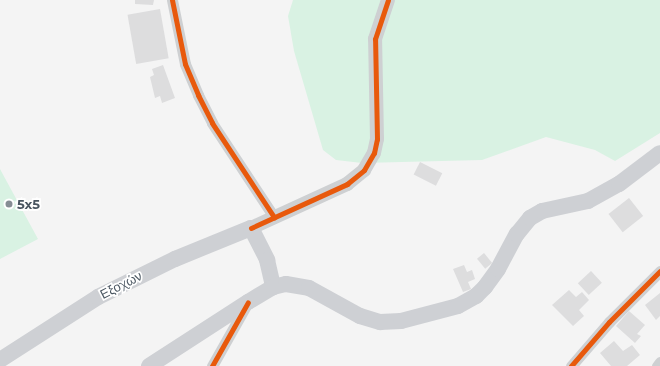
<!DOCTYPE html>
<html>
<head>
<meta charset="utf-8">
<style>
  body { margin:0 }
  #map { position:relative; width:660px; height:366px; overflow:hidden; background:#f4f4f4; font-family:Montserrat,sans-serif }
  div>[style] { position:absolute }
  .green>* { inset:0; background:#d9f2e3 }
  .building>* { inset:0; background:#ddddde; transform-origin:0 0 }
  .minor>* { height:11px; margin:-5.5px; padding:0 5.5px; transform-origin:5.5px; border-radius:5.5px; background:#ced0d2 }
  .tertiary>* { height:14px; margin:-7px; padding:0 7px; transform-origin:7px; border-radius:7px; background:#ced0d2 }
  .secondary>* { height:16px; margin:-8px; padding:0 8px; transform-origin:8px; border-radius:8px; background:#ced0d4 }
  .cycleway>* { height:5px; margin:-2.5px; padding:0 2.5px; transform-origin:2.5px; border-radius:2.5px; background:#e8590c }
  .dots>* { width:11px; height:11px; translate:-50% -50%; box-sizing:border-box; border:2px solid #fff; border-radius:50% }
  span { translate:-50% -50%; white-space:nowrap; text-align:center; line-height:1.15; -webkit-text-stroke:3.5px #fff; paint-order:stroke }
  .poi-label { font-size:13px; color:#4a5661; font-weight:700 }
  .left { translate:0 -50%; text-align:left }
  .street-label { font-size:13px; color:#4a5661 }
</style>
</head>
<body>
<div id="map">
  <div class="green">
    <div style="clip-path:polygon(293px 0,660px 0,660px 133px,615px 161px,595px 150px,546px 137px,482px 160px,362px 163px,336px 160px,323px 150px,294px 51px,288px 16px)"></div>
    <div style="clip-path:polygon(0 169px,38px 239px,0 259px)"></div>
  </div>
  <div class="building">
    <div style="clip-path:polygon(135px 0,154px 0,153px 5px,135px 4px)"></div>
    <div style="left:160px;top:9px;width:50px;height:33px;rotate:80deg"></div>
    <div style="clip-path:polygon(163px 65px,175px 98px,162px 103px,160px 96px,155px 98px,150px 77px,154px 75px,152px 69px)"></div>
    <div style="left:420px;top:162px;width:25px;height:14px;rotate:27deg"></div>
    <div style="left:629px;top:198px;width:23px;height:26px;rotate:52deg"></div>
    <div style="left:484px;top:253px;width:13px;height:9px;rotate:51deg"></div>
    <div style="clip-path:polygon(464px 265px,467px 272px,472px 270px,475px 279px,468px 282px,471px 289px,463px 292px,453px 269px)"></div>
    <div style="left:591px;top:271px;width:16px;height:18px;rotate:47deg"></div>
    <div style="clip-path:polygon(569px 290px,576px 297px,582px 292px,589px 300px,579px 310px,584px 316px,573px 326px,552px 305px)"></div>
    <div style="clip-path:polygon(660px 293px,660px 316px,656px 320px,645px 305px)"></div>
    <div style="clip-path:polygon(629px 311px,645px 325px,637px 334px,641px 336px,635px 343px,616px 326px)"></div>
    <div style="clip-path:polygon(614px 341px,623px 351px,632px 345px,640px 355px,627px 366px,611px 366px,600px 353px)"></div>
  </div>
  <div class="minor">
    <div style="left:172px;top:0;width:65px;rotate:78.5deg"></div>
    <div style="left:185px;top:64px;width:34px;rotate:67deg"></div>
    <div style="left:198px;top:95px;width:31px;rotate:63deg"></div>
    <div style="left:212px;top:123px;width:113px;rotate:56.6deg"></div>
    <div style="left:212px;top:366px;width:73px;rotate:-60.6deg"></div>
    <div style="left:571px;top:366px;width:58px;rotate:-49.2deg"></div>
    <div style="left:609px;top:322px;width:72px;rotate:-45deg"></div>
    <div style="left:657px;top:366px;width:5px;rotate:-53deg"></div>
  </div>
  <div class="tertiary">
    <div style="left:251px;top:228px;width:106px;rotate:-24.6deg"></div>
    <div style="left:347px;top:184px;width:22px;rotate:-39deg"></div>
    <div style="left:364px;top:170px;width:20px;rotate:-60deg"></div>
    <div style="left:374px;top:153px;width:14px;rotate:-78deg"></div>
    <div style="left:377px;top:139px;width:100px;rotate:-91.1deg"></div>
    <div style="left:375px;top:39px;width:41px;rotate:-71.6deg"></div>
  </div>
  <div class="secondary">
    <div style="left:0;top:360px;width:117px;rotate:-32.7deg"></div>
    <div style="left:98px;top:297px;width:86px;rotate:-26.3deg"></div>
    <div style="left:175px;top:259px;width:82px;rotate:-22.2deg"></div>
    <div style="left:251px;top:228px;width:36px;rotate:63deg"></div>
    <div style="left:267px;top:260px;width:28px;rotate:77deg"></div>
    <div style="left:149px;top:366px;width:118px;rotate:-32.9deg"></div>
    <div style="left:248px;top:302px;width:29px;rotate:-31deg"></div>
    <div style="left:273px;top:287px;width:13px;rotate:-13deg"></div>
    <div style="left:286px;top:284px;width:23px;rotate:10deg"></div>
    <div style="left:309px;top:288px;width:58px;rotate:28.8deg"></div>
    <div style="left:360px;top:316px;width:21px;rotate:17deg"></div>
    <div style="left:380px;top:322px;width:21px;rotate:-3deg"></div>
    <div style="left:401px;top:321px;width:59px;rotate:-14.7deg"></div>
    <div style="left:458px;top:306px;width:21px;rotate:-29deg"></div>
    <div style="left:476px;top:296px;width:13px;rotate:-45deg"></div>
    <div style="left:485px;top:287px;width:22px;rotate:-54deg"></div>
    <div style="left:498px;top:269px;width:40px;rotate:-62deg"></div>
    <div style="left:517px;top:234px;width:21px;rotate:-51deg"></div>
    <div style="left:530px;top:218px;width:14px;rotate:-30deg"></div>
    <div style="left:542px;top:211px;width:47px;rotate:-12.3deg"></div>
    <div style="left:588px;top:201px;width:35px;rotate:-29deg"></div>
    <div style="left:619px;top:184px;width:51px;rotate:-37.1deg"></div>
  </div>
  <div class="cycleway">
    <div style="left:172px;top:0;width:65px;rotate:78.5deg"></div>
    <div style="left:185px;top:64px;width:34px;rotate:67deg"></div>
    <div style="left:198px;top:95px;width:31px;rotate:63deg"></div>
    <div style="left:212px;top:123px;width:113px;rotate:56.6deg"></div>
    <div style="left:251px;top:228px;width:106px;rotate:-24.6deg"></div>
    <div style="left:347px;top:184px;width:22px;rotate:-39deg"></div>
    <div style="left:364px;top:170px;width:20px;rotate:-60deg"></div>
    <div style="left:374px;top:153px;width:14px;rotate:-78deg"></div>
    <div style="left:377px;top:139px;width:100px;rotate:-91.1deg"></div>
    <div style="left:375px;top:39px;width:41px;rotate:-71.6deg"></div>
    <div style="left:212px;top:366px;width:73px;rotate:-60.6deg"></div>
    <div style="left:571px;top:366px;width:58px;rotate:-49.2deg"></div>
    <div style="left:609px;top:322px;width:72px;rotate:-45deg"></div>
  </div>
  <div class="dots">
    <div style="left:9px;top:204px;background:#868d94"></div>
  </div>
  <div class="poi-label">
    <span class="left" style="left:17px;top:204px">5x5</span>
  </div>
  <div class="street-label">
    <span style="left:121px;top:285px;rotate:-27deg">Εξοχών</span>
  </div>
</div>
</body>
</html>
